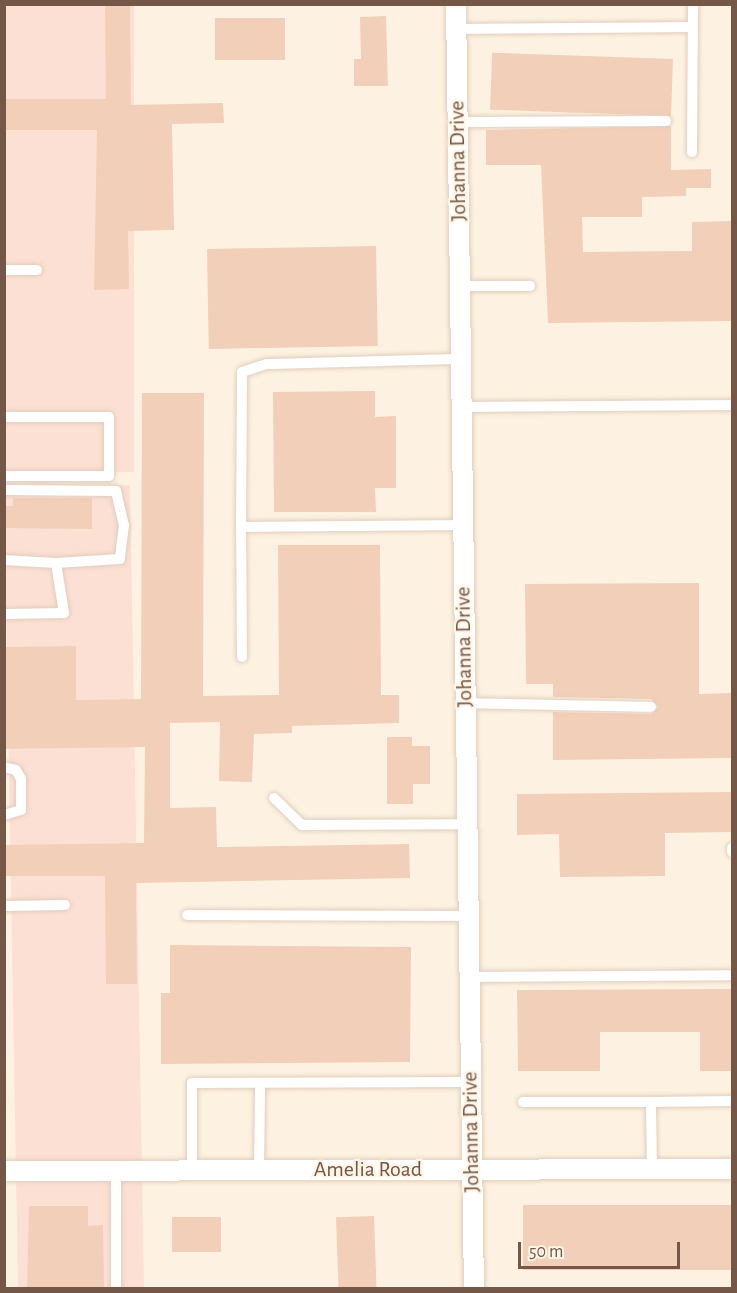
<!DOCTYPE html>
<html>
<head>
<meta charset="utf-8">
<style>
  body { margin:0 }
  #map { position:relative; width:737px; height:1293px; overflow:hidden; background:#fdf2e1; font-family:"Alegreya Sans",sans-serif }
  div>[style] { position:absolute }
  .commercial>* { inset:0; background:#fde0d4; transform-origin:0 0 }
  .building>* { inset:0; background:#f2cfb8; transform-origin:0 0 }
  .roads { filter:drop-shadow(0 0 2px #e1cdbd) drop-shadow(0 0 2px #e1cdbd) }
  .service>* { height:10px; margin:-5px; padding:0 5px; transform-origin:5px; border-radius:5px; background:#fff }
  .minor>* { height:20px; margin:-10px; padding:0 10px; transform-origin:10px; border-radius:10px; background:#fff }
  span { translate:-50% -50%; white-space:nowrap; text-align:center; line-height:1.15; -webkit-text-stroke:4.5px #fff6e7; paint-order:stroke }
  .street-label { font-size:22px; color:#745747 }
  .frame { position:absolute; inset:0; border:6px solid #745747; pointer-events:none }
  .scale { position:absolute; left:518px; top:1242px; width:162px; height:27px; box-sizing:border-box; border:3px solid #745747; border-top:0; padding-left:8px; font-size:18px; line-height:21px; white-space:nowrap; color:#745747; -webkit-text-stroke:4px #fff6e7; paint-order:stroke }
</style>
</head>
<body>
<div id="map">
  <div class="commercial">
    <div style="left:5px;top:5px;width:129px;height:467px"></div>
    <div style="left:130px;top:485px;width:803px;height:126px;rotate:89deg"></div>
  </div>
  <div class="building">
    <div style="clip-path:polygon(105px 4px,130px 4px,131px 105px,223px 103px,224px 123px,172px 124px,174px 230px,128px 231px,129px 289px,94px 290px,97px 130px,4px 130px,4px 99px,106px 99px)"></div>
    <div style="clip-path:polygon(386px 16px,388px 86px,354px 86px,354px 59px,361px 59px,360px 17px)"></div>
    <div style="left:285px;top:18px;width:42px;height:70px;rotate:90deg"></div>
    <div style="left:673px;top:59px;width:57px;height:181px;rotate:92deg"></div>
    <div style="clip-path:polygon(671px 126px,671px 170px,711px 169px,711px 188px,686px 188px,686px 196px,642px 197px,642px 217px,582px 217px,583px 252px,692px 251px,692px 222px,732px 221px,732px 321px,548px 323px,541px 165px,486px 165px,486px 130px)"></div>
    <div style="left:376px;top:246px;width:100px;height:169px;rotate:89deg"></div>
    <div style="clip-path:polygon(375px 391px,375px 417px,396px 416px,396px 488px,375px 488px,376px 512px,274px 512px,273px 392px)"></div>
    <div style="clip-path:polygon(142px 393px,204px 393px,203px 696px,279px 695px,278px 545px,380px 545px,381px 695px,399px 695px,399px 723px,292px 726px,292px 733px,254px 734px,252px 782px,219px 781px,220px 722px,170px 723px,170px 808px,216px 807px,217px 847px,409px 844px,410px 878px,136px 883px,137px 984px,106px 984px,105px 876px,4px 876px,4px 845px,144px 843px,145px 747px,4px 749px,4px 647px,76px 646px,76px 700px,141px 699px)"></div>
    <div style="clip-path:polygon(13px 498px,92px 498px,92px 529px,4px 528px,4px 506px,13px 506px)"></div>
    <div style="clip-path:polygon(699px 583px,699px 694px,732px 693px,732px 758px,553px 760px,553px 712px,651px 714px,658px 707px,651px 699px,553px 697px,553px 684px,526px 684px,525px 584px)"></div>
    <div style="clip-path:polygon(387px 737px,412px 737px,412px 746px,430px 746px,430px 784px,413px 784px,413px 804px,387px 804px)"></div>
    <div style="clip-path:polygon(732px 792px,732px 832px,665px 833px,665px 876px,560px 877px,559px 834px,517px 835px,517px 794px)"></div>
    <div style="clip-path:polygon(170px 945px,411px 947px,410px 1062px,161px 1064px,161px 993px,170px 993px)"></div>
    <div style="clip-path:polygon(732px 989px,732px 1071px,700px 1071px,700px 1032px,600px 1032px,600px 1071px,518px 1071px,517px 990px)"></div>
    <div style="left:523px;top:1205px;width:209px;height:65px"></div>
    <div style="clip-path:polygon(29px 1206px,88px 1206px,88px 1226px,103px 1225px,104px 1288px,27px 1288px)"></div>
    <div style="left:374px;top:1216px;width:72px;height:38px;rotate:88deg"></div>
    <div style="left:172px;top:1217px;width:49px;height:35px"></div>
  </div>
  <div class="roads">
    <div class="service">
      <div style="left:456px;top:29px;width:237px;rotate:-0.5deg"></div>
      <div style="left:457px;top:122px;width:209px;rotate:-0.3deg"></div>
      <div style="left:692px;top:152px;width:148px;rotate:-89.6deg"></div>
      <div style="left:4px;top:270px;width:33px"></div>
      <div style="left:459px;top:286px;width:71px"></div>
      <div style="left:462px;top:407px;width:270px;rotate:-0.4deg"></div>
      <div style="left:4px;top:417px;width:105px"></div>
      <div style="left:109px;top:417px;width:59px;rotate:90deg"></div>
      <div style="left:109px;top:476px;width:105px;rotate:180deg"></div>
      <div style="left:4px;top:490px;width:112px;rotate:0.5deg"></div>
      <div style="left:116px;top:491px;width:35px;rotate:77deg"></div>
      <div style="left:124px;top:525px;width:34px;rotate:97deg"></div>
      <div style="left:120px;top:559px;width:64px;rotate:176.4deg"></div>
      <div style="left:241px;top:527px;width:155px;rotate:-89.6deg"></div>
      <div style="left:242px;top:372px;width:26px;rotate:-18deg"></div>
      <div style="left:267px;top:364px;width:193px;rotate:-1.5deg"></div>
      <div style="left:4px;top:560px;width:52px;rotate:3.3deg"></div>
      <div style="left:56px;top:563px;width:51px;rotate:80.9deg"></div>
      <div style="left:64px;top:613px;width:60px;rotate:179deg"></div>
      <div style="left:242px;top:657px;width:130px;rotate:-90.4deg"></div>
      <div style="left:241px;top:527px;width:221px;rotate:-0.5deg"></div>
      <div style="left:464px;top:703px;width:187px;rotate:1.2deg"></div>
      <div style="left:4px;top:767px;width:12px;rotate:14deg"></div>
      <div style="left:16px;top:770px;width:10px;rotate:61deg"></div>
      <div style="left:21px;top:779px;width:31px;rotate:90deg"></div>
      <div style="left:21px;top:810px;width:18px;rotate:164deg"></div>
      <div style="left:274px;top:798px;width:39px;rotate:44deg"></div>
      <div style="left:302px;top:825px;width:164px;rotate:-0.3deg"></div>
      <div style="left:732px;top:848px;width:4px;rotate:90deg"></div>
      <div style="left:4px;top:906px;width:61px;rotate:-0.9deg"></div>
      <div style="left:187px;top:915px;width:281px;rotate:0.2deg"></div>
      <div style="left:469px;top:977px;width:263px;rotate:-0.4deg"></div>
      <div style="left:523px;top:1102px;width:128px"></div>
      <div style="left:652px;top:1169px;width:67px;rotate:-90.9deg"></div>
      <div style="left:651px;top:1102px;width:81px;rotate:-0.7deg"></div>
      <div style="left:192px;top:1170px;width:87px;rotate:-90deg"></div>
      <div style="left:192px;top:1083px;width:279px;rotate:-0.2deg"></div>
      <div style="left:259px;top:1170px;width:87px;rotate:-89.3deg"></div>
      <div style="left:116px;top:1288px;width:118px;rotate:-90deg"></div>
    </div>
    <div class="minor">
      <div style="left:456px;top:4px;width:1284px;rotate:89.2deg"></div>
      <div style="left:4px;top:1171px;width:728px;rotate:-0.16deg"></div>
    </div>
  </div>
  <div class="street-label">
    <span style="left:458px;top:161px;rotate:-91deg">Johanna Drive</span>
    <span style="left:464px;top:647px;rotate:-91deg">Johanna Drive</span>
    <span style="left:471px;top:1132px;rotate:-91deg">Johanna Drive</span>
    <span style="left:368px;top:1170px">Amelia Road</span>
  </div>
  <div class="frame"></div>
  <div class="scale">50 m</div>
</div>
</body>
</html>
